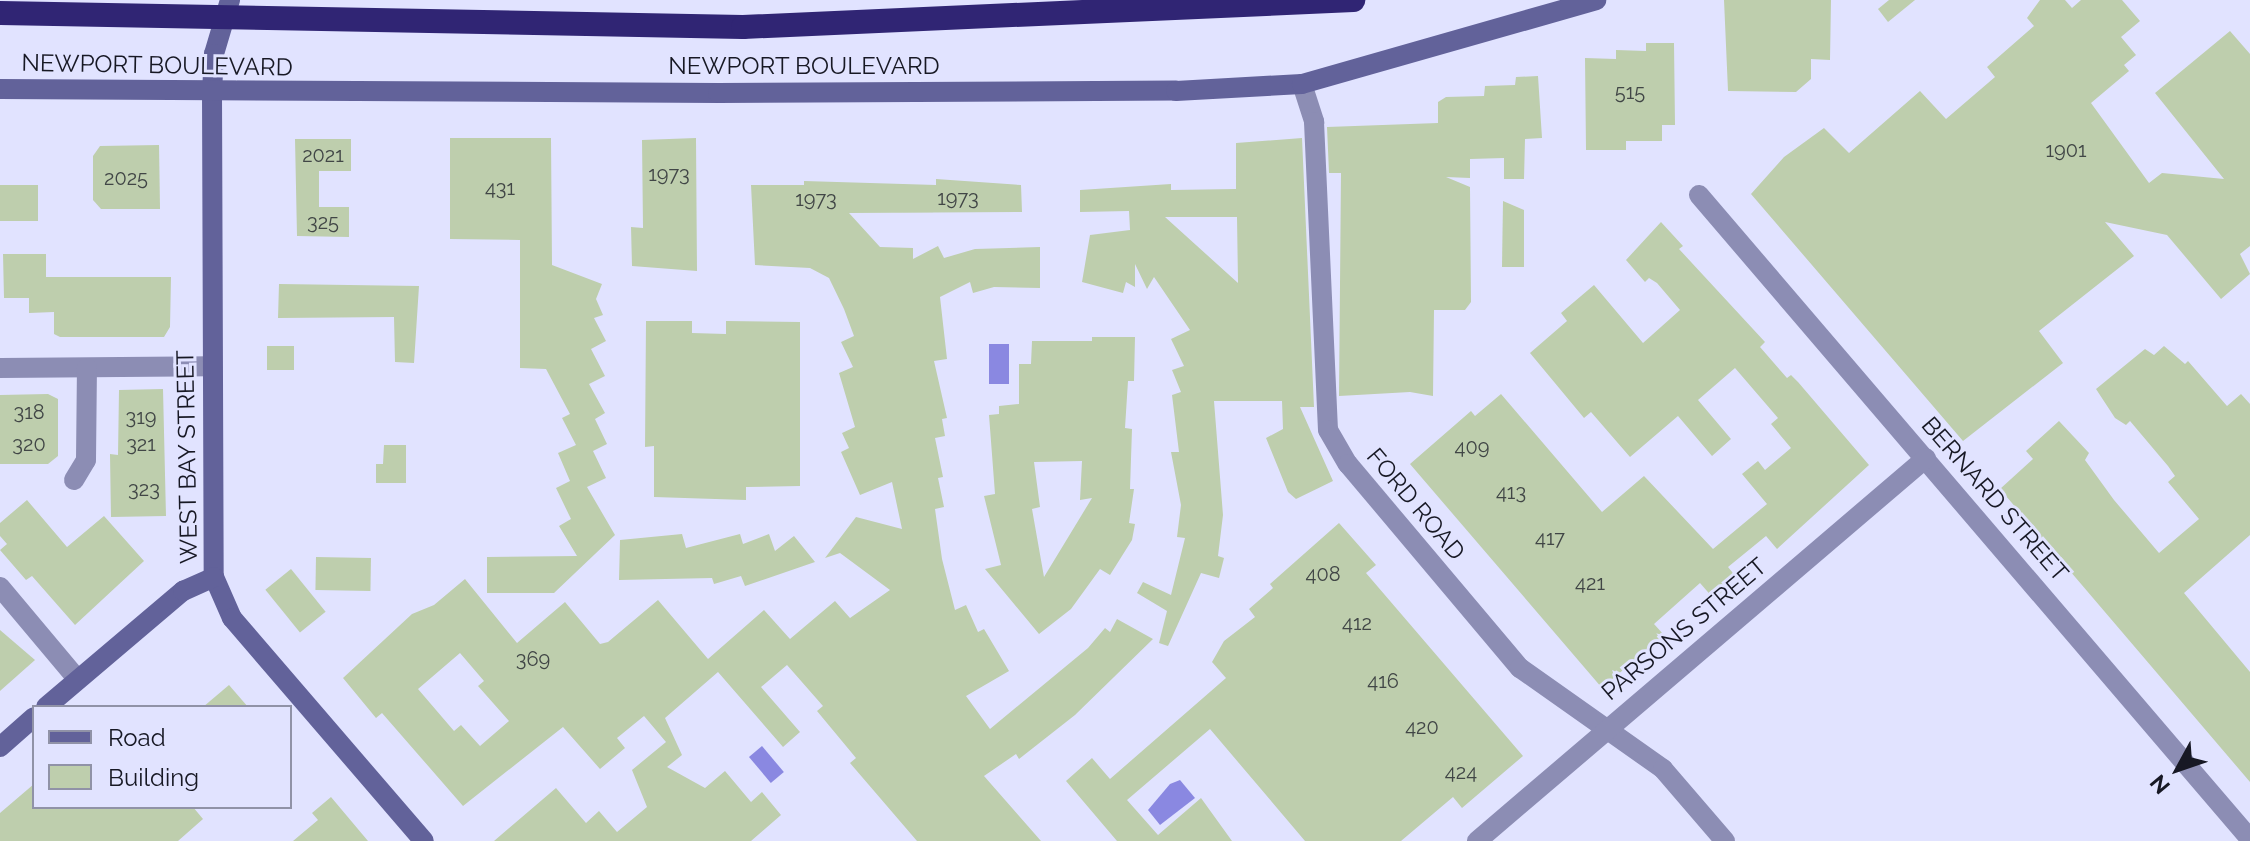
<!DOCTYPE html>
<html>
<head>
<meta charset="utf-8">
<style>
  body { margin:0 }
  #map { position:relative; width:2250px; height:841px; overflow:hidden; background:#e1e3ff; font-family:Raleway,sans-serif }
  div>[style] { position:absolute }
  .water>* { inset:0; background:#8a88e1; transform-origin:0 0 }
  .building>* { inset:0; background:#becead; transform-origin:0 0 }
  .street>* { height:20px; margin:-10px; padding:0 10px; transform-origin:10px; border-radius:10px; background:#8c8db4 }
  .secondary>* { height:20px; margin:-10px; padding:0 10px; transform-origin:10px; border-radius:10px; background:#62629a }
  .highway>* { height:24px; margin:-12px; padding:0 12px; transform-origin:12px; border-radius:12px; background:#302574 }
  span { translate:-50% -50%; white-space:nowrap; text-align:center; line-height:1.15; -webkit-text-stroke:6px #e1e3ff; paint-order:stroke }
  .number-label { font-size:20px; color:#414646 }
  .number-label span { -webkit-text-stroke-width:0 }
  .street-label { font-size:24px; color:#171824 }
  .legend { position:absolute; left:32px; top:705px; width:260px; height:104px; box-sizing:border-box; background:#e1e3ff; border:2px solid #9092a7; margin:0; padding:10px 14px; list-style:none; font-size:24px; color:#171824 }
  .legend li { display:flex; align-items:center; gap:16px; height:40px }
  .legend b { width:40px; border:2px solid #9092a7 }
  .north { position:absolute; left:2138px; top:729px; width:80px; height:80px; -webkit-text-stroke:6px #e1e3ff; paint-order:stroke; rotate:230deg; font-size:22px; font-weight:700; line-height:32px; text-align:center; color:#171824 }
  .north::after { content:''; display:block; margin:auto; width:28px; height:36px; background:#171824; clip-path:polygon(50% 0,100% 100%,50% 72%,0 100%) }
</style>
</head>
<body>
<div id="map">
  <div class="water">
    <div style="left:989px;top:344px;width:20px;height:40px"></div>
    <div style="left:762px;top:746px;width:34px;height:17px;rotate:50deg"></div>
    <div style="clip-path:polygon(1180px 780px,1195px 798px,1160px 825px,1148px 810px,1170px 784px)"></div>
  </div>
  <div class="building">
    <div style="clip-path:polygon(1724px 0,1831px 0,1830px 60px,1811px 59px,1811px 79px,1796px 92px,1728px 91px)"></div>
    <div style="clip-path:polygon(1889px 0,1915px 0,1888px 22px,1878px 9px)"></div>
    <div style="clip-path:polygon(2040px 0,2065px 0,2072px 8px,2081px 0,2122px 0,2140px 21px,2121px 37px,2136px 55px,2124px 65px,2129px 71px,2091px 103px,2149px 183px,2162px 173px,2224px 179px,2155px 93px,2230px 31px,2250px 54px,2250px 246px,2240px 254px,2250px 274px,2221px 299px,2167px 235px,2105px 222px,2134px 256px,2039px 331px,2063px 363px,1963px 441px,1751px 194px,1784px 157px,1824px 128px,1849px 153px,1920px 91px,1946px 119px,1995px 77px,1987px 67px,2034px 26px,2027px 18px)"></div>
    <div style="clip-path:polygon(1646px 43px,1674px 43px,1675px 125px,1662px 125px,1662px 141px,1626px 141px,1626px 150px,1586px 150px,1585px 58px,1616px 59px,1616px 50px,1646px 51px)"></div>
    <div style="clip-path:polygon(1538px 76px,1542px 138px,1525px 139px,1524px 179px,1504px 179px,1504px 158px,1470px 159px,1470px 178px,1446px 177px,1470px 187px,1471px 302px,1465px 310px,1434px 310px,1433px 396px,1410px 392px,1339px 396px,1341px 173px,1329px 173px,1327px 127px,1438px 123px,1438px 102px,1446px 97px,1484px 96px,1485px 86px,1515px 85px,1516px 77px)"></div>
    <div style="clip-path:polygon(450px 138px,551px 138px,552px 265px,602px 284px,596px 299px,603px 315px,594px 318px,606px 341px,591px 349px,605px 376px,589px 384px,605px 413px,595px 419px,607px 444px,593px 451px,606px 478px,587px 487px,615px 535px,554px 593px,487px 593px,487px 557px,577px 556px,559px 526px,571px 519px,556px 488px,570px 481px,558px 453px,576px 445px,562px 418px,570px 414px,546px 369px,520px 368px,520px 240px,450px 239px)"></div>
    <div style="clip-path:polygon(696px 138px,697px 271px,632px 266px,631px 227px,643px 228px,642px 140px)"></div>
    <div style="clip-path:polygon(evenodd,1302px 138px,1314px 407px,1300px 407px,1333px 481px,1296px 499px,1288px 492px,1266px 438px,1283px 429px,1282px 401px,1214px 401px,1223px 515px,1218px 556px,1224px 558px,1219px 578px,1201px 573px,1168px 646px,1159px 643px,1167px 611px,1137px 593px,1143px 582px,1171px 595px,1185px 538px,1177px 537px,1181px 505px,1171px 452px,1179px 452px,1172px 395px,1181px 392px,1172px 370px,1184px 366px,1171px 339px,1190px 330px,1154px 277px,1147px 289px,1135px 264px,1135px 287px,1126px 282px,1123px 293px,1082px 282px,1090px 235px,1130px 230px,1129px 211px,1080px 212px,1080px 190px,1171px 184px,1171px 190px,1236px 189px,1236px 143px,1302px 138px,1165px 217px,1237px 217px,1238px 283px,1165px 217px)"></div>
    <div style="clip-path:polygon(295px 139px,351px 139px,351px 171px,319px 171px,319px 207px,349px 207px,349px 237px,297px 236px)"></div>
    <div style="clip-path:polygon(159px 145px,160px 209px,101px 209px,93px 200px,93px 156px,100px 146px)"></div>
    <div style="clip-path:polygon(evenodd,936px 179px,1021px 185px,1022px 212px,849px 213px,880px 247px,913px 248px,913px 259px,938px 246px,944px 258px,975px 249px,1040px 247px,1040px 288px,994px 287px,973px 293px,970px 282px,940px 297px,947px 359px,934px 361px,947px 418px,942px 419px,945px 436px,935px 438px,943px 477px,938px 478px,944px 507px,935px 509px,942px 559px,955px 610px,966px 605px,978px 632px,984px 629px,1009px 671px,966px 696px,990px 729px,1088px 648px,1105px 628px,1110px 632px,1117px 619px,1153px 639px,1075px 715px,1019px 759px,1016px 754px,984px 776px,1041px 841px,917px 841px,850px 763px,856px 758px,817px 711px,823px 706px,787px 665px,761px 687px,800px 732px,783px 747px,718px 672px,665px 718px,682px 755px,667px 767px,705px 788px,725px 771px,751px 802px,762px 792px,781px 815px,751px 841px,494px 841px,556px 788px,586px 823px,599px 811px,617px 832px,647px 807px,632px 770px,666px 742px,644px 716px,617px 738px,625px 748px,600px 769px,563px 727px,463px 806px,382px 713px,376px 718px,343px 678px,412px 614px,434px 605px,465px 579px,517px 643px,565px 602px,600px 644px,608px 642px,658px 600px,708px 659px,764px 610px,790px 639px,835px 601px,850px 618px,890px 590px,840px 553px,825px 558px,856px 517px,902px 529px,892px 482px,860px 495px,841px 452px,849px 448px,842px 433px,855px 427px,839px 373px,853px 367px,841px 342px,854px 336px,844px 309px,829px 278px,810px 268px,755px 265px,751px 185px,804px 185px,804px 181px,936px 185px,936px 179px,460px 653px,484px 681px,478px 686px,509px 721px,480px 746px,461px 725px,454px 731px,418px 689px,460px 653px)"></div>
    <div style="left:0;top:185px;width:38px;height:36px"></div>
    <div style="clip-path:polygon(1503px 201px,1524px 210px,1524px 267px,1502px 267px)"></div>
    <div style="clip-path:polygon(1661px 222px,1683px 246px,1679px 249px,1765px 342px,1760px 347px,1787px 378px,1791px 375px,1798px 382px,1869px 465px,1777px 549px,1766px 536px,1728px 567px,1737px 578px,1714px 599px,1700px 583px,1654px 624px,1664px 635px,1602px 688px,1410px 464px,1471px 411px,1475px 416px,1501px 394px,1602px 512px,1644px 476px,1713px 549px,1767px 504px,1742px 474px,1758px 461px,1765px 470px,1791px 448px,1771px 424px,1778px 418px,1735px 368px,1698px 400px,1731px 439px,1712px 456px,1678px 416px,1630px 457px,1591px 412px,1584px 418px,1530px 353px,1567px 321px,1561px 313px,1594px 285px,1643px 343px,1680px 310px,1657px 283px,1649px 278px,1645px 282px,1626px 260px)"></div>
    <div style="clip-path:polygon(3px 254px,46px 254px,46px 277px,171px 277px,170px 327px,164px 337px,60px 337px,54px 334px,54px 312px,29px 313px,29px 298px,4px 298px)"></div>
    <div style="clip-path:polygon(279px 284px,419px 286px,414px 363px,395px 362px,394px 317px,278px 318px)"></div>
    <div style="clip-path:polygon(646px 321px,692px 321px,692px 333px,726px 334px,726px 321px,800px 322px,800px 486px,746px 487px,746px 500px,654px 497px,654px 446px,645px 447px)"></div>
    <div style="clip-path:polygon(evenodd,1092px 337px,1135px 337px,1134px 381px,1128px 381px,1125px 428px,1132px 429px,1130px 489px,1134px 489px,1129px 523px,1135px 524px,1132px 540px,1110px 575px,1100px 569px,1071px 609px,1039px 634px,985px 569px,1001px 565px,984px 496px,995px 494px,989px 415px,999px 414px,999px 406px,1019px 404px,1019px 364px,1031px 364px,1032px 341px,1092px 341px,1092px 337px,1082px 461px,1080px 500px,1092px 498px,1044px 577px,1032px 509px,1040px 507px,1034px 462px,1082px 461px)"></div>
    <div style="left:267px;top:346px;width:27px;height:24px"></div>
    <div style="clip-path:polygon(2164px 346px,2185px 364px,2188px 361px,2227px 406px,2241px 394px,2250px 404px,2250px 535px,2184px 593px,2250px 672px,2250px 782px,2000px 489px,2033px 459px,2026px 451px,2059px 421px,2089px 453px,2085px 460px,2114px 500px,2159px 553px,2199px 519px,2168px 482px,2175px 476px,2168px 466px,2130px 421px,2126px 425px,2115px 418px,2096px 389px,2145px 349px,2154px 355px)"></div>
    <div style="clip-path:polygon(163px 389px,166px 516px,111px 517px,110px 454px,118px 455px,119px 390px)"></div>
    <div style="clip-path:polygon(48px 394px,58px 399px,58px 456px,48px 464px,0 464px,0 395px)"></div>
    <div style="clip-path:polygon(384px 445px,406px 445px,406px 483px,376px 483px,376px 464px,383px 464px)"></div>
    <div style="clip-path:polygon(27px 500px,67px 547px,104px 516px,144px 561px,75px 625px,32px 576px,26px 580px,0 550px,7px 544px,0 536px,0 523px)"></div>
    <div style="clip-path:polygon(1339px 523px,1376px 565px,1366px 573px,1523px 756px,1462px 808px,1453px 797px,1401px 841px,1305px 841px,1210px 729px,1127px 800px,1158px 835px,1201px 798px,1232px 841px,1117px 841px,1066px 781px,1092px 758px,1110px 779px,1226px 678px,1212px 662px,1224px 641px,1255px 617px,1249px 609px,1273px 588px,1270px 584px)"></div>
    <div style="clip-path:polygon(682px 534px,686px 548px,740px 534px,743px 544px,769px 534px,775px 551px,794px 536px,815px 562px,745px 586px,741px 576px,714px 584px,712px 578px,619px 580px,620px 540px)"></div>
    <div style="left:316px;top:557px;width:55px;height:33px;rotate:1deg"></div>
    <div style="left:291px;top:569px;width:55px;height:33px;rotate:51deg"></div>
    <div style="clip-path:polygon(0 630px,35px 660px,0 691px)"></div>
    <div style="clip-path:polygon(229px 685px,248px 707px,203px 707px)"></div>
    <div style="clip-path:polygon(34px 784px,34px 807px,193px 807px,203px 819px,178px 841px,0 841px,0 813px)"></div>
    <div style="clip-path:polygon(331px 797px,368px 841px,293px 841px,318px 820px,312px 813px)"></div>
  </div>
  <div class="street">
    <div style="left:1302px;top:84px;width:40px;rotate:72deg"></div>
    <div style="left:1314px;top:122px;width:308px;rotate:87.4deg"></div>
    <div style="left:1328px;top:430px;width:39px;rotate:60deg"></div>
    <div style="left:1348px;top:464px;width:267px;rotate:49.9deg"></div>
    <div style="left:1520px;top:668px;width:175px;rotate:35.2deg"></div>
    <div style="left:1663px;top:769px;width:95px;rotate:49.3deg"></div>
    <div style="left:1699px;top:195px;width:848px;rotate:49.45deg"></div>
    <div style="left:0;top:368px;width:212px;rotate:-0.5deg"></div>
    <div style="left:74px;top:480px;width:23px;rotate:-59deg"></div>
    <div style="left:86px;top:460px;width:92px;rotate:-89.4deg"></div>
    <div style="left:0;top:587px;width:121px;rotate:50deg"></div>
    <div style="left:1477px;top:841px;width:590px;rotate:-40.46deg"></div>
  </div>
  <div class="secondary">
    <div style="left:230px;top:0;width:56px;rotate:106.5deg"></div>
    <div style="left:214px;top:54px;width:39px;rotate:93deg"></div>
    <div style="left:212px;top:93px;width:484px;rotate:89.8deg"></div>
    <div style="left:214px;top:577px;width:45px;rotate:66.3deg"></div>
    <div style="left:232px;top:618px;width:294px;rotate:49.3deg"></div>
    <div style="left:0;top:89px;width:718px;rotate:0.32deg"></div>
    <div style="left:718px;top:93px;width:458px;rotate:-0.3deg"></div>
    <div style="left:1176px;top:91px;width:126px;rotate:-3.2deg"></div>
    <div style="left:1302px;top:84px;width:306px;rotate:-15.9deg"></div>
    <div style="left:46px;top:707px;width:180px;rotate:-40.3deg"></div>
    <div style="left:183px;top:591px;width:34px;rotate:-24deg"></div>
    <div style="left:0;top:747px;width:45px;rotate:-41.4deg"></div>
  </div>
  <div class="highway">
    <div style="left:0;top:13px;width:743px;rotate:1.08deg"></div>
    <div style="left:743px;top:27px;width:611px;rotate:-2.53deg"></div>
  </div>
  <div class="number-label">
    <span style="left:1630px;top:92px">515</span>
    <span style="left:2066px;top:150px">1901</span>
    <span style="left:323px;top:155px">2021</span>
    <span style="left:669px;top:174px">1973</span>
    <span style="left:126px;top:178px">2025</span>
    <span style="left:500px;top:188px">431</span>
    <span style="left:958px;top:198px">1973</span>
    <span style="left:816px;top:199px">1973</span>
    <span style="left:323px;top:222px">325</span>
    <span style="left:29px;top:412px">318</span>
    <span style="left:141px;top:417px">319</span>
    <span style="left:29px;top:444px">320</span>
    <span style="left:141px;top:444px">321</span>
    <span style="left:1472px;top:447px">409</span>
    <span style="left:144px;top:489px">323</span>
    <span style="left:1511px;top:492px">413</span>
    <span style="left:1550px;top:538px">417</span>
    <span style="left:1323px;top:574px">408</span>
    <span style="left:1590px;top:583px">421</span>
    <span style="left:1357px;top:623px">412</span>
    <span style="left:533px;top:659px">369</span>
    <span style="left:1383px;top:681px">416</span>
    <span style="left:1422px;top:727px">420</span>
    <span style="left:1461px;top:772px">424</span>
  </div>
  <div class="street-label">
    <span style="left:157px;top:65px;rotate:1deg">NEWPORT BOULEVARD</span>
    <span style="left:804px;top:66px">NEWPORT BOULEVARD</span>
    <span style="left:187px;top:457px;rotate:-91deg">WEST BAY STREET</span>
    <span style="left:1995px;top:499px;rotate:49deg">BERNARD STREET</span>
    <span style="left:1416px;top:504px;rotate:50deg">FORD ROAD</span>
    <span style="left:1684px;top:629px;rotate:-40deg">PARSONS STREET</span>
  </div>
  <ul class="legend">
  <li><b style="height:10px;background:#62629a"></b>Road</li>
  <li><b style="height:22px;background:#becead"></b>Building</li>
  </ul>
  <div class="north">N</div>
</div>
</body>
</html>
